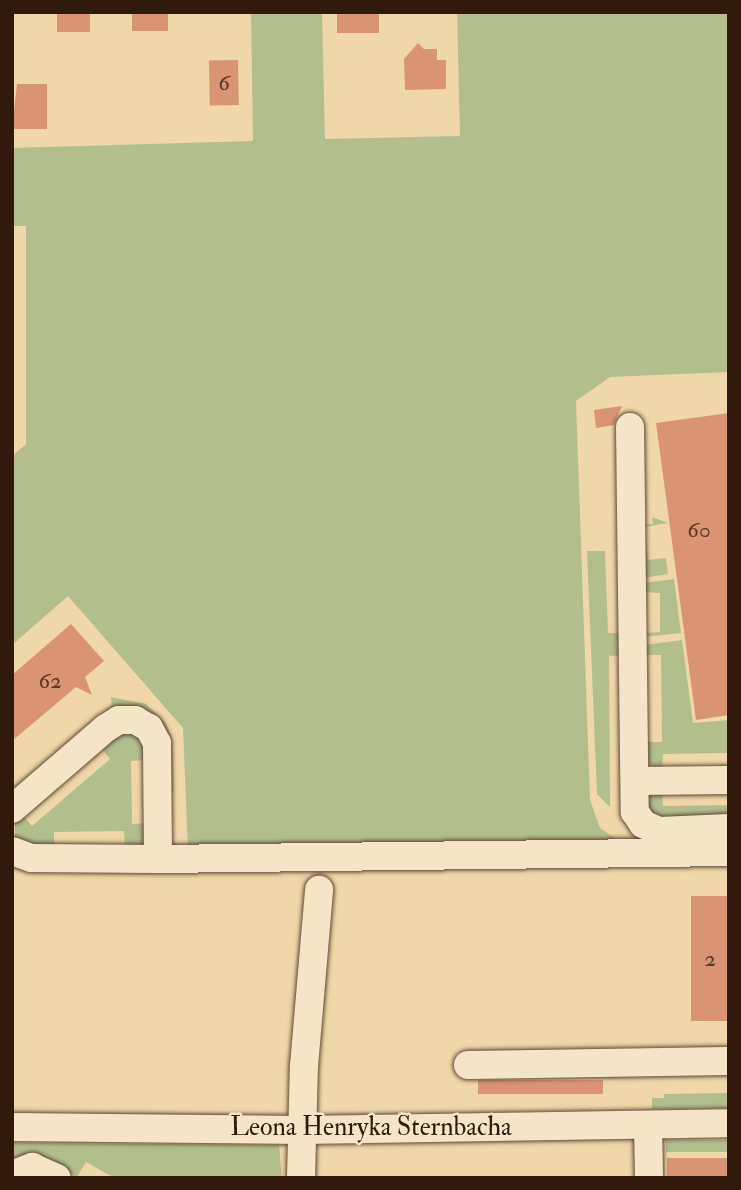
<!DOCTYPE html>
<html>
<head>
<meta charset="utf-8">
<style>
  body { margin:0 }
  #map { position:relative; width:741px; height:1190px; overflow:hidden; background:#efd7a9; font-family:"IM FELL Double Pica",serif }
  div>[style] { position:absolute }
  .green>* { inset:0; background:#b2bf8d; transform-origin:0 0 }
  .building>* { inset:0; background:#d99474; transform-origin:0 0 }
  .roads { filter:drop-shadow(0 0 2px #604932) drop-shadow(0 0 2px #604932) }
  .minor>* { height:28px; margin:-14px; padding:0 14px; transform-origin:14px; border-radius:14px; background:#f5e5c7 }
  span { translate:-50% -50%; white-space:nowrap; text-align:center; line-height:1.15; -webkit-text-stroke:5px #f5e5c7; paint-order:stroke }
  .number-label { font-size:23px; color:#5b3825 }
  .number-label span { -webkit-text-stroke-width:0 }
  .street-label { font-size:26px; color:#311a0b }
  .frame { position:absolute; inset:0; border:14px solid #311a0b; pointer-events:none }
</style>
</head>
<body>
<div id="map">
  <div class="green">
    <div style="clip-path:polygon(251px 12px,322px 12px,325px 139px,460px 136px,457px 12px,729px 12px,729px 372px,610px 377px,576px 401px,590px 800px,600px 828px,620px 842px,188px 850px,183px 728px,68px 596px,12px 645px,12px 456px,26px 444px,26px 226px,12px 226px,12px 148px,253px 141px)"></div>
    <div style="clip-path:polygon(652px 517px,668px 523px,644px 527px,648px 560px,666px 558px,668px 574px,643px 578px,642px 525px,653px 524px)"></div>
    <div style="clip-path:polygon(587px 551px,605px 551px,608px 633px,626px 633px,626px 655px,609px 656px,610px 807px,597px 794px)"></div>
    <div style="clip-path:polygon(674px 579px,681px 633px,644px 637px,644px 633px,660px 632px,660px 593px,643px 592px,643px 583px)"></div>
    <div style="clip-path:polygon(682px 640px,693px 723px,729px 720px,729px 753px,663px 754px,662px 771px,647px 762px,645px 742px,662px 742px,661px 655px,644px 655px,644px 645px)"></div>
    <div style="clip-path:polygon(111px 697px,146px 704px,166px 723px,172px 739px,174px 793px,166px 788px,165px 743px,112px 712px)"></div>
    <div style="clip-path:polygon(123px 729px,144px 738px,147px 760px,131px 761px,132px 824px,148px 823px,142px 844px,125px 847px,124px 831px,54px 832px,54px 848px,30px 849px,15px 839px,15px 820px,22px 814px,32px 826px,110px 759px,99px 746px)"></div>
    <div style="clip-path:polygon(662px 789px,663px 806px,729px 805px,729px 821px,662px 822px,647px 812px,648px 797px)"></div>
    <div style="clip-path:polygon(729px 1093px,729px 1108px,652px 1109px,652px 1098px,664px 1098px,664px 1094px)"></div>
    <div style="left:729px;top:1140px;width:12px;height:63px;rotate:90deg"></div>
    <div style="clip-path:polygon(12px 1143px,279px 1145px,282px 1178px,114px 1178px,86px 1162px,77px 1177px,34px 1154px,12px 1158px)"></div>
  </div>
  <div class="building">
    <div style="left:57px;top:12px;width:33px;height:20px"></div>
    <div style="left:132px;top:12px;width:36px;height:19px"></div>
    <div style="left:337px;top:12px;width:42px;height:21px"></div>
    <div style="clip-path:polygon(418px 43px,424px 49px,437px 49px,437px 60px,446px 60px,446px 89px,405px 90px,404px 59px)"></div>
    <div style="left:238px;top:60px;width:45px;height:29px;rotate:89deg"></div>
    <div style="clip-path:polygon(17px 84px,47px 84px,47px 129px,12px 129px)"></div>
    <div style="clip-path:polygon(622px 406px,614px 425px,596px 428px,594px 410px)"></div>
    <div style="clip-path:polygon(729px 413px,729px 715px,696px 720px,656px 423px)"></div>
    <div style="clip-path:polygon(71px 624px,104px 661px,85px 677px,92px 695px,76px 687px,12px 741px,12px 675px)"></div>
    <div style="left:729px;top:896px;width:125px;height:38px;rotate:90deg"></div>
    <div style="left:603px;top:1080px;width:14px;height:125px;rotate:90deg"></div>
    <div style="left:729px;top:1158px;width:20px;height:62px;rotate:90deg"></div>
  </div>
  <div class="roads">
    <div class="minor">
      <div style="left:630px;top:427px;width:385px;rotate:89.3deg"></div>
      <div style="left:635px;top:812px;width:14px;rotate:56deg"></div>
      <div style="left:643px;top:824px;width:17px;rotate:24deg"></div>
      <div style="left:659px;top:831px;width:70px;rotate:-2.5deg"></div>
      <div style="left:635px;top:781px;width:94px;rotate:-0.6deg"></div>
      <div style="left:12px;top:809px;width:124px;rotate:-40.8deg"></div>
      <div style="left:106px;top:728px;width:15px;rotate:-32deg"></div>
      <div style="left:119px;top:720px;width:16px"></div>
      <div style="left:135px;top:720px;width:16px;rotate:30deg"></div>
      <div style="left:149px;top:728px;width:17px;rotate:62deg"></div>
      <div style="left:157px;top:743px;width:116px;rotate:89.5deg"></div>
      <div style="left:12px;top:851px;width:20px;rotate:20deg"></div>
      <div style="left:31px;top:858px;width:127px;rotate:0.5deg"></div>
      <div style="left:158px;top:859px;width:571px;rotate:-0.7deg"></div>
      <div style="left:468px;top:1065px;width:261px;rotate:-0.9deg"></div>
      <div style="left:648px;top:1125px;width:53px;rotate:88.9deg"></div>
      <div style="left:12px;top:1127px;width:292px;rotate:0.6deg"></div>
      <div style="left:304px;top:1130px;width:425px;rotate:-0.9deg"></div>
      <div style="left:12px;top:1175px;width:22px;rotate:-22deg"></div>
      <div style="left:32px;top:1167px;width:27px;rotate:24deg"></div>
      <div style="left:301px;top:1178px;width:112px;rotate:-88.5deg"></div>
      <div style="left:304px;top:1066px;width:177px;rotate:-85.1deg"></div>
    </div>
  </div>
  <div class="number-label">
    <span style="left:224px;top:83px">6</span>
    <span style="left:699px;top:530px">60</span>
    <span style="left:50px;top:681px">62</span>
    <span style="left:710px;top:959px">2</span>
  </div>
  <div class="street-label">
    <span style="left:371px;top:1128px">Leona Henryka Sternbacha</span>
  </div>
  <div class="frame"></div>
</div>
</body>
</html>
